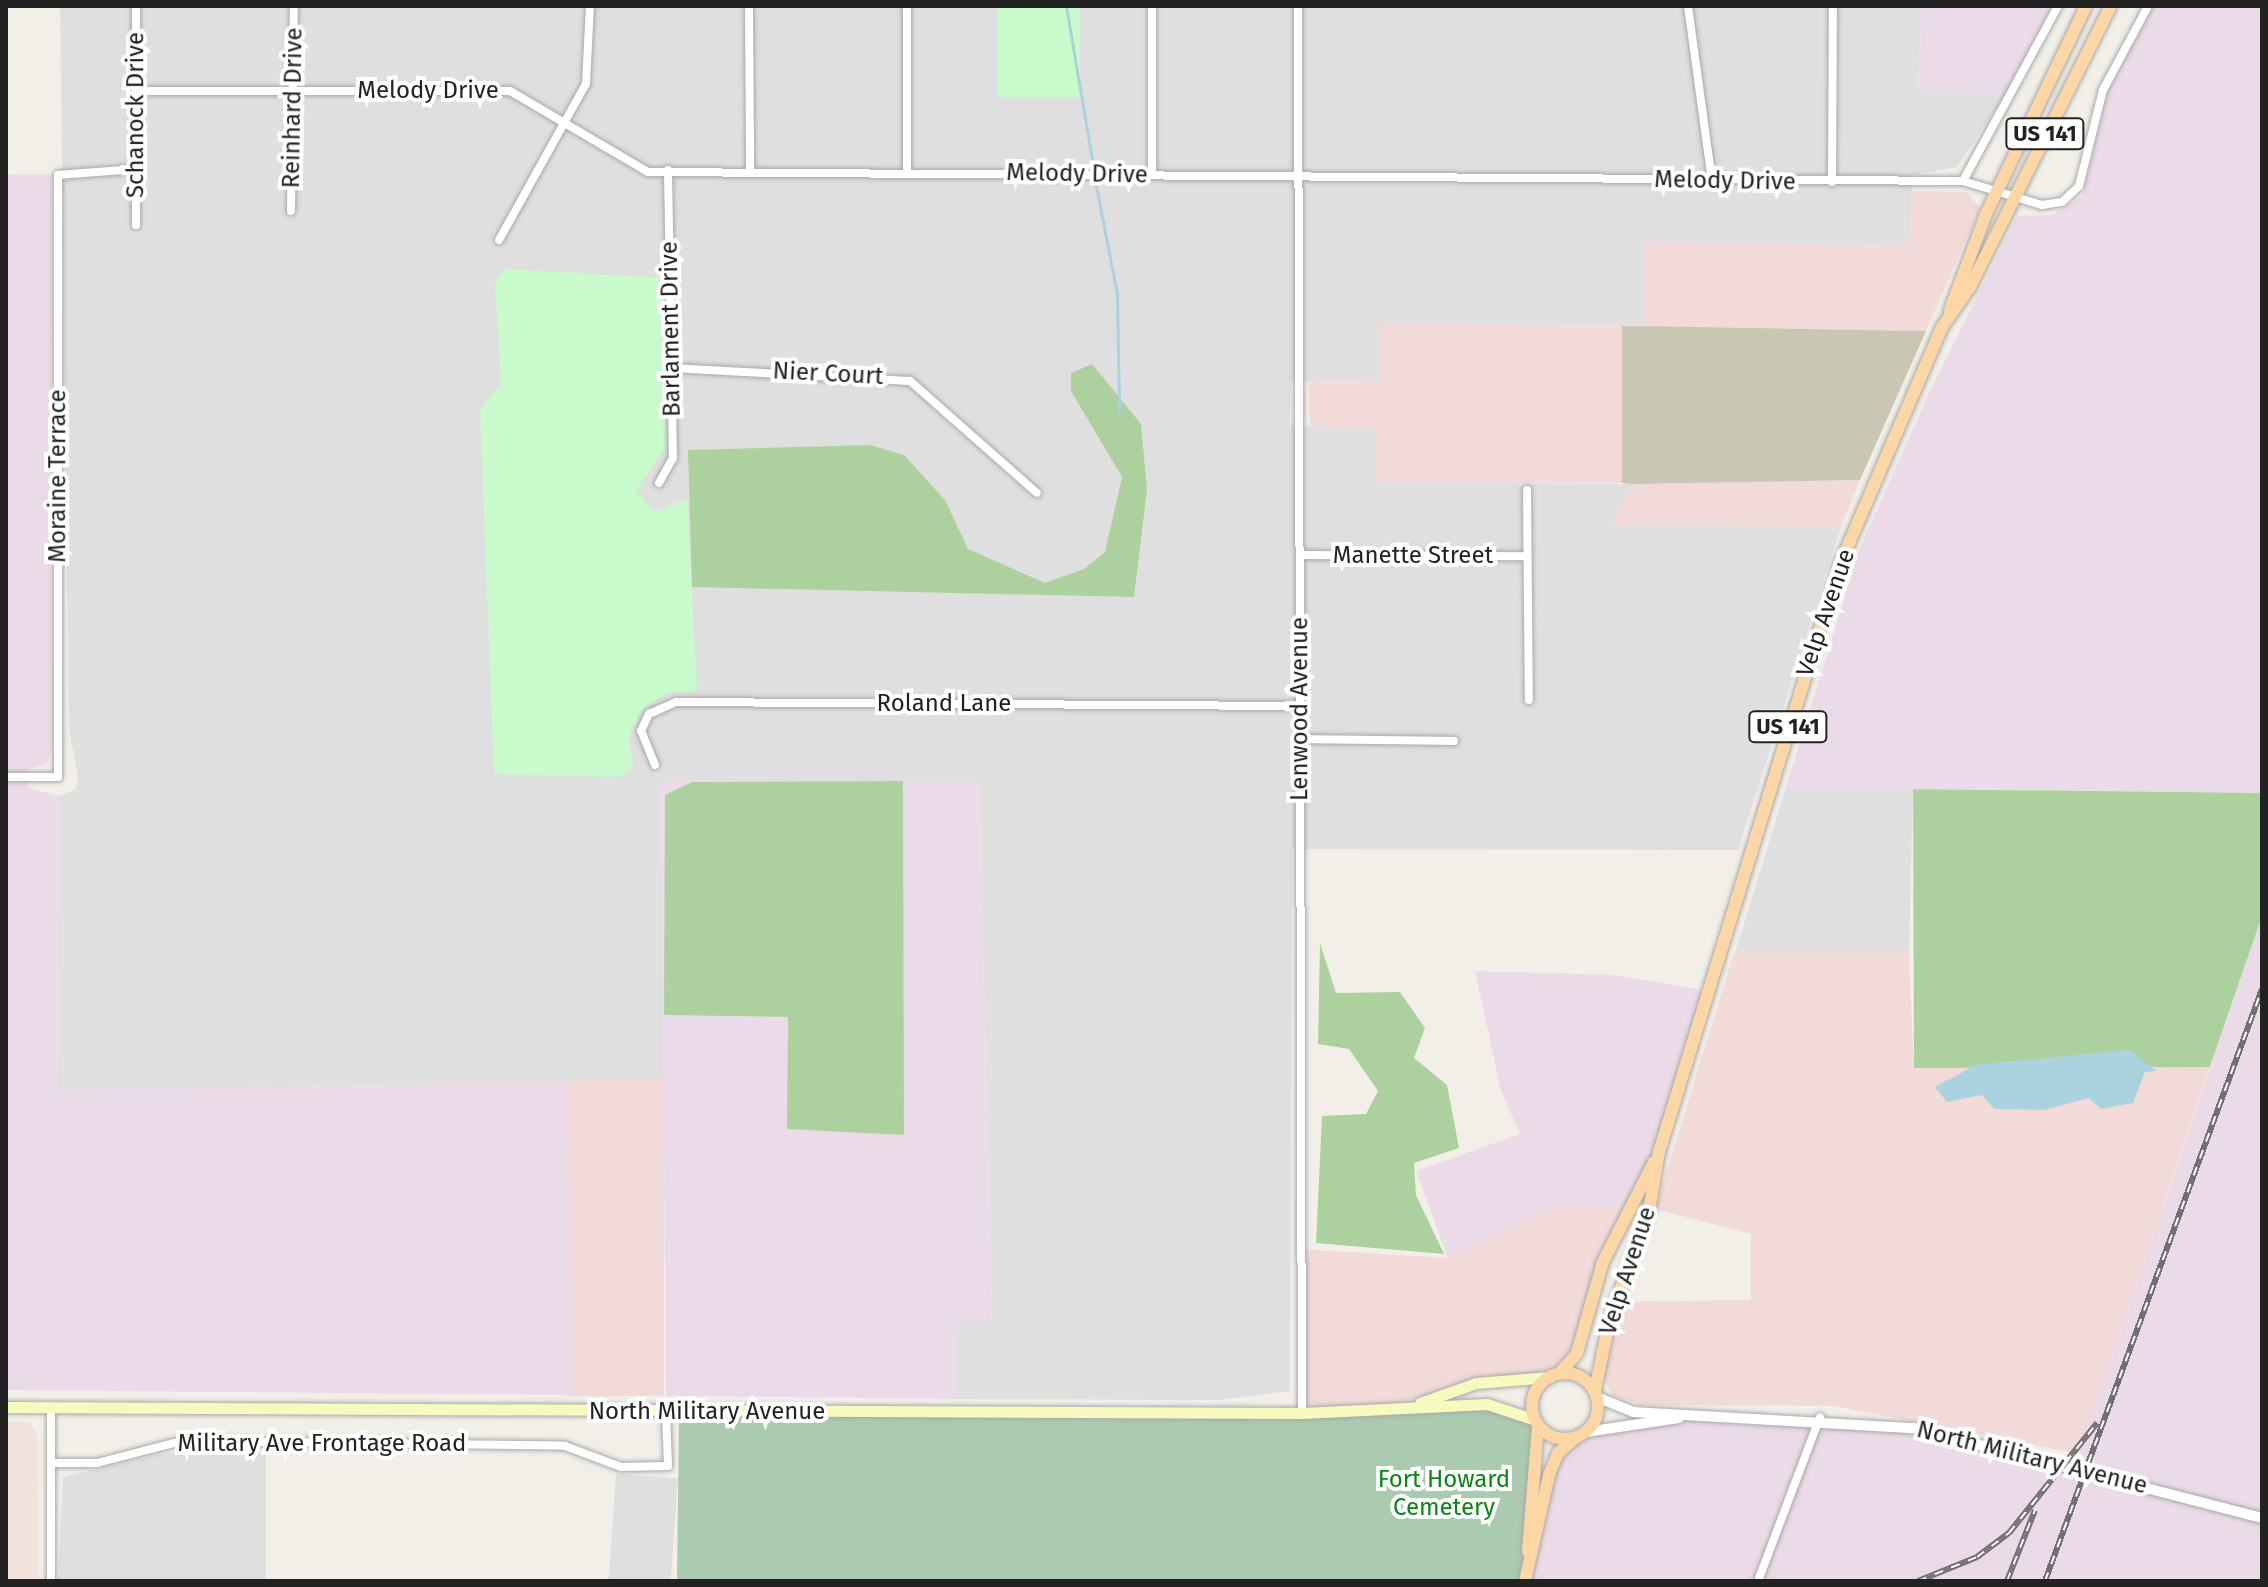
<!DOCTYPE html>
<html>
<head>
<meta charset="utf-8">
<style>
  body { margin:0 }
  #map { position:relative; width:2268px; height:1587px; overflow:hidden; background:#f2efe9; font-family:"Fira Sans",sans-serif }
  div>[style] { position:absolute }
  .residential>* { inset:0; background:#e0dfdf; transform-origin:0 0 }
  .commercial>* { inset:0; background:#f2dad9; transform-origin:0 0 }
  .industrial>* { inset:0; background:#ebdbe8 }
  .military>* { inset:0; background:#f3e3dd }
  .construction>* { inset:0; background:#c7c7b4 }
  .forest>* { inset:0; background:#add19e }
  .cemetery>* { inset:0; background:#aacbaf }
  .park>* { inset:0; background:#c8facc; transform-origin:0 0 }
  .water>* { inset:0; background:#aad3df }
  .stream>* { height:3px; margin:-1.5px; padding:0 1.5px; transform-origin:1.5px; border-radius:1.5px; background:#aad3df }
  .roads { filter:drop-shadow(0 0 2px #a9a9a9) drop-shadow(0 0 2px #a9a9a9) }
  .minor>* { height:8px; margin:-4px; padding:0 4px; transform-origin:4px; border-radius:4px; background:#fff }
  .tertiary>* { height:10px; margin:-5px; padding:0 5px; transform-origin:5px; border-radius:5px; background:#fff }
  .secondary>* { height:11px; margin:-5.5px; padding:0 5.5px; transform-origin:5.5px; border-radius:5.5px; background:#f7fabf }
  .primary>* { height:12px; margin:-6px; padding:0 6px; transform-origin:6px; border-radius:6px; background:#fcd6a4 }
  .primary>.ring { margin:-6px; padding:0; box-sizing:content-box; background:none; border:12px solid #fcd6a4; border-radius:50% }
  .rail>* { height:6px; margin-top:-3px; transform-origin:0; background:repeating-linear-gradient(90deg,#fff 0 9px,#707070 0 18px); box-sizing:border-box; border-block:2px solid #707070 }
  span { translate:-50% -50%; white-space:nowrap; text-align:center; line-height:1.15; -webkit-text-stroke:8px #fff; paint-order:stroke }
  .shield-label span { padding:2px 6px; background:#fff; border:2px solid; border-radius:6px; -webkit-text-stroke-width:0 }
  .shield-label { font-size:22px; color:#222; font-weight:700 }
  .street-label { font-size:24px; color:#222 }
  .park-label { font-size:24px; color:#0c8416 }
  .frame { position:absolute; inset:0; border:8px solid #222; pointer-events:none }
</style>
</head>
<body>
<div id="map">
  <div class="residential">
    <div style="clip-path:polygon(60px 6px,1922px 6px,1918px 89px,2006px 94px,1957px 167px,1913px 175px,1909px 246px,1644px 242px,1644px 326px,1381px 323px,1380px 381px,1291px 382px,1290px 425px,1376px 428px,1376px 483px,1633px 484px,1612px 525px,1841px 527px,1738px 850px,1292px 849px,1290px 1391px,1220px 1400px,956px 1399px,955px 1321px,992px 1320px,979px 781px,661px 784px,664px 1080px,57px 1091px,59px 796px,75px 790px,78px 777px,69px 729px)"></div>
    <div style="clip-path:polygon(1786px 787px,1913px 789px,1909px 953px,1735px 953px)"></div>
    <div style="clip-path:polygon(266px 1452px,266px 1581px,58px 1581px,63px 1477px,165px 1453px)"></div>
    <div style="left:616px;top:1474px;width:62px;height:107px;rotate:4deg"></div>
  </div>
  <div class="commercial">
    <div style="clip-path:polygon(1912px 191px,1967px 192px,1980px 208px,1926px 331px,1644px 326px,1643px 242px,1908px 246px)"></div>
    <div style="clip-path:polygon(1380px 323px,1622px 326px,1622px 483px,1375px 483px,1376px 428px,1310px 426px,1309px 382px,1380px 381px)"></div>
    <div style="clip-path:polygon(1860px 480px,1841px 527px,1611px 525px,1633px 484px)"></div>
    <div style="clip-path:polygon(1734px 953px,1909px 953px,1914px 1068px,2210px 1067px,2079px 1454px,1834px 1406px,1640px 1405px,1612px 1395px,1603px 1377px,1622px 1302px,1751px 1300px,1751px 1234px,1655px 1209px)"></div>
    <div style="left:664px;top:1080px;width:316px;height:97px;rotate:90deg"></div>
    <div style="clip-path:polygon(1553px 1206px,1631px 1207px,1603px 1262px,1577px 1353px,1559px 1374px,1476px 1383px,1408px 1407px,1302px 1413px,1302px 1249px,1448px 1258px)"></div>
  </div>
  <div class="industrial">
    <div style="clip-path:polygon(1922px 6px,2053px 6px,2006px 94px,1918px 90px)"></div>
    <div style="clip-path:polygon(2153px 6px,2262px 6px,2262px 793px,1786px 787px,1860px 548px,1929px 393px,2017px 216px,2052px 215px,2083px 196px,2106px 95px)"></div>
    <div style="clip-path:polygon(6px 174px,52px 175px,51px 749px,47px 764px,29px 769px,28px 788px,59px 796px,57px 1091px,567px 1082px,573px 1395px,6px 1390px)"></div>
    <div style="clip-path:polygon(671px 780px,979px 781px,992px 1321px,955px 1321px,956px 1399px,666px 1396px,661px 784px)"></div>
    <div style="clip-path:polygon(2262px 916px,2262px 1581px,1525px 1581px,1549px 1475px,1586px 1432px,1702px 1415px,1820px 1417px,1915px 1428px,2075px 1466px)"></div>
    <div style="clip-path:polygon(1475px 971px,1615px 975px,1708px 991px,1659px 1152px,1631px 1207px,1553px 1206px,1448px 1258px,1416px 1171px,1520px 1134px,1501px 1091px)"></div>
  </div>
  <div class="military">
    <div style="clip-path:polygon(6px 1421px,30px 1422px,38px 1436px,39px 1581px,6px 1581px)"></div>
  </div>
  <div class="construction">
    <div style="clip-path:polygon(1622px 326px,1644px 326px,1926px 331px,1860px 480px,1633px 484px,1622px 483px)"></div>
  </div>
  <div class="forest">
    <div style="clip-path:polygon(1092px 364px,1141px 424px,1147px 489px,1134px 597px,692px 587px,688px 450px,870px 445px,904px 455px,945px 500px,968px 549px,1045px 583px,1084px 569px,1105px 552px,1122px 477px,1071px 391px,1071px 373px)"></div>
    <div style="clip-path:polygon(903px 781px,904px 1135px,787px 1129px,788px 1017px,664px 1015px,665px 795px,692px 782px)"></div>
    <div style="clip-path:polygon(1913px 789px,2262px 793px,2262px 916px,2210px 1067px,1914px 1068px)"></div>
    <div style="clip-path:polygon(1320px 943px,1336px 993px,1400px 992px,1425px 1028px,1414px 1058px,1447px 1085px,1459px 1148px,1414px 1163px,1416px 1195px,1444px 1254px,1316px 1243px,1322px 1116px,1366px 1114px,1378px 1091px,1349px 1049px,1318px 1044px)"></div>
  </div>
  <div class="cemetery">
    <div style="clip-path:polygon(1511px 1407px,1538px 1427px,1525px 1581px,677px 1581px,679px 1413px)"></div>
  </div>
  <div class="park">
    <div style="left:998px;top:6px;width:82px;height:91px"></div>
    <div style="clip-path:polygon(504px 269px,664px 278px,665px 448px,636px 491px,655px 513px,687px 498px,697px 691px,667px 693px,644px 708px,629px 736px,633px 768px,617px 777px,494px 774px,480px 410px,501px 384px,495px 281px)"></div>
  </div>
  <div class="water">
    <div style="clip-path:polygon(2129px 1050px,2156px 1071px,2145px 1072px,2133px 1103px,2101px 1109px,2089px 1098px,2044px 1110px,1994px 1109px,1982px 1095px,1947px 1102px,1935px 1087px,1976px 1065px)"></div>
  </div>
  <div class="stream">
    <div style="left:1066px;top:6px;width:155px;rotate:80.4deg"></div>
    <div style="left:1096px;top:186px;width:110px;rotate:79deg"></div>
    <div style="left:1117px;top:294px;width:117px;rotate:89deg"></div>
  </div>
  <div class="roads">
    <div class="minor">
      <div style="left:749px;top:6px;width:163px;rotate:89.6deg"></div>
      <div style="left:1298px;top:6px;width:1407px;rotate:89.84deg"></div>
      <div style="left:1688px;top:6px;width:177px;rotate:82.2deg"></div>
      <div style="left:138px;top:91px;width:372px"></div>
      <div style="left:510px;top:91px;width:160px;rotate:30.4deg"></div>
      <div style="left:648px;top:172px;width:1315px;rotate:0.39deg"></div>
      <div style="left:1963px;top:181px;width:83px;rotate:16.9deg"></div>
      <div style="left:2042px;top:205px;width:20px;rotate:-9deg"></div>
      <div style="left:2062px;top:202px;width:23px;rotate:-43deg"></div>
      <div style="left:2079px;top:186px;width:99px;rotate:-76deg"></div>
      <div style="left:2103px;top:90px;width:95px;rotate:-61.8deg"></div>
      <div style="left:907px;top:172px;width:166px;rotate:-90deg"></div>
      <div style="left:1152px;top:175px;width:169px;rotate:-90deg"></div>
      <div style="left:1963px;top:181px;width:199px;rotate:-61.5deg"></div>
      <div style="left:1832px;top:182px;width:176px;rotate:-89.7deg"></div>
      <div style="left:291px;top:211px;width:205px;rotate:-89.2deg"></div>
      <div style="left:136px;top:225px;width:219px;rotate:-90deg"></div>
      <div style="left:499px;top:240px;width:179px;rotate:-60.9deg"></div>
      <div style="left:586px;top:84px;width:78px;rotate:-87.1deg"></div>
      <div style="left:671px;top:368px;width:239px;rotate:3.1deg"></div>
      <div style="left:910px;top:381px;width:169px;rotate:41.4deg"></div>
      <div style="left:659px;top:483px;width:29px;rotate:-61deg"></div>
      <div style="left:673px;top:458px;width:288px;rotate:-91deg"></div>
      <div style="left:1527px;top:490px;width:210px;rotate:89.5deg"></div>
      <div style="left:1300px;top:555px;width:226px;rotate:0.3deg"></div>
      <div style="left:1300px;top:739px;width:154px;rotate:0.7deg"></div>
      <div style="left:655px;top:765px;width:37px;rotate:-112deg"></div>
      <div style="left:641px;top:731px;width:19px;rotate:-65deg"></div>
      <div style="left:649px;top:714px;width:30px;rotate:-24deg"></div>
      <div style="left:676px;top:702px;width:624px;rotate:0.37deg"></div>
      <div style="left:6px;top:777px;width:52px"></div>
      <div style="left:58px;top:777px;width:602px;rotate:-90deg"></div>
      <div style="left:58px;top:175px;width:78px;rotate:-4.4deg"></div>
      <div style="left:52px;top:1463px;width:45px"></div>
      <div style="left:97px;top:1463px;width:88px;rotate:-14.5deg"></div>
      <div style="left:182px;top:1441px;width:383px;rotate:0.7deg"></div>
      <div style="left:565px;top:1446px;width:60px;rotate:20.6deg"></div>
      <div style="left:621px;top:1467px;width:47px;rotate:-1.2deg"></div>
      <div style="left:668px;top:1466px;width:55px;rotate:-92.1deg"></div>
      <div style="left:51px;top:1581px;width:174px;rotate:-90deg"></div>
      <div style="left:1758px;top:1581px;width:175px;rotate:-69.3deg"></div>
    </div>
    <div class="tertiary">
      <div style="left:1599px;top:1398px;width:37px;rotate:22deg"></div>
      <div style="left:1633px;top:1412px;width:281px;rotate:3.3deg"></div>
      <div style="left:1914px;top:1428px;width:359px;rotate:14.5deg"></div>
      <div style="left:1586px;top:1432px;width:94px;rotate:-8.6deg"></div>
    </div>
    <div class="secondary">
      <div style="left:1420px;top:1403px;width:59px;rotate:-19.7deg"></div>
      <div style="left:1476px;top:1383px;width:74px;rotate:-4.6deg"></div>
      <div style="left:6px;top:1407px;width:1296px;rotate:0.27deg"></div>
      <div style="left:1302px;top:1413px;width:185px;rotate:-2.8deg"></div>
      <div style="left:1487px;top:1404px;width:48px;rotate:18.1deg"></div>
    </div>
    <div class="primary">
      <div style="left:1950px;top:310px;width:103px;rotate:-69.4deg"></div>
      <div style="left:1986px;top:214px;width:231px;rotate:-64.3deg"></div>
      <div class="ring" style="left:1532px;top:1373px;width:54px;height:54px"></div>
      <div style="left:1559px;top:1374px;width:28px;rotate:-49deg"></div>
      <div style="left:1577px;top:1353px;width:95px;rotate:-74.1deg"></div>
      <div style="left:1603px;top:1262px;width:112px;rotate:-63deg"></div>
      <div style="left:1595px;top:1390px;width:74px;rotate:-78.2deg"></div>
      <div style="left:1610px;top:1318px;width:114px;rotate:-70deg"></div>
      <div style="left:1649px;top:1211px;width:60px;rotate:-80.4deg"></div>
      <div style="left:1659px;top:1152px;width:615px;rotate:-72.89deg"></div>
      <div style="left:1840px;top:564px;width:258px;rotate:-66.7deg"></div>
      <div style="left:1942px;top:327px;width:49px;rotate:-55deg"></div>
      <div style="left:1970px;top:287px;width:314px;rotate:-63.4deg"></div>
      <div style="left:1528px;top:1551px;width:124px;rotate:-85.4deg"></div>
      <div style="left:1525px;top:1581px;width:109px;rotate:-77.2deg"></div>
      <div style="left:1549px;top:1475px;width:24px;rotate:-68deg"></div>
      <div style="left:1558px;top:1453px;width:23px;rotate:-41deg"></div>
    </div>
  </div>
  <div class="rail">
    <div style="left:1918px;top:1581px;width:64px;rotate:-22.1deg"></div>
    <div style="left:1977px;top:1557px;width:40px;rotate:-37deg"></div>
    <div style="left:2009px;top:1533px;width:141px;rotate:-51.3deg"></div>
    <div style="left:2007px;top:1581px;width:76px;rotate:-68.5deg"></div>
    <div style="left:2045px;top:1581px;width:631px;rotate:-69.87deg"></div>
  </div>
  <div class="shield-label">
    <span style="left:2045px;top:134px">US 141</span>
    <span style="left:1788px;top:727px">US 141</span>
  </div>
  <div class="street-label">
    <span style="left:428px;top:91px">Melody Drive</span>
    <span style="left:293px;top:108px;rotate:-89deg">Reinhard Drive</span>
    <span style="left:136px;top:115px;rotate:-90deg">Schanock Drive</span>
    <span style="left:1077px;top:174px;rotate:1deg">Melody Drive</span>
    <span style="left:1725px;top:181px;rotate:1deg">Melody Drive</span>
    <span style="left:671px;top:329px;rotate:-91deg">Barlament Drive</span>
    <span style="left:828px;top:374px;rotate:3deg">Nier Court</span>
    <span style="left:58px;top:476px;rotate:-90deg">Moraine Terrace</span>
    <span style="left:1413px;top:556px">Manette Street</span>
    <span style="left:1826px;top:613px;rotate:-71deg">Velp Avenue</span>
    <span style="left:944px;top:704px">Roland Lane</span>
    <span style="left:1300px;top:709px;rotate:-90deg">Lenwood Avenue</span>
    <span style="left:1628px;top:1271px;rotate:-72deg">Velp Avenue</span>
    <span style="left:707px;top:1412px">North Military Avenue</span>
    <span style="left:322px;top:1444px">Military Ave Frontage Road</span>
    <span style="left:2032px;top:1458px;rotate:14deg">North Military Avenue</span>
  </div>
  <div class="park-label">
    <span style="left:1444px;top:1494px">Fort Howard<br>Cemetery</span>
  </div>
  <div class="frame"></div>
</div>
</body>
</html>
